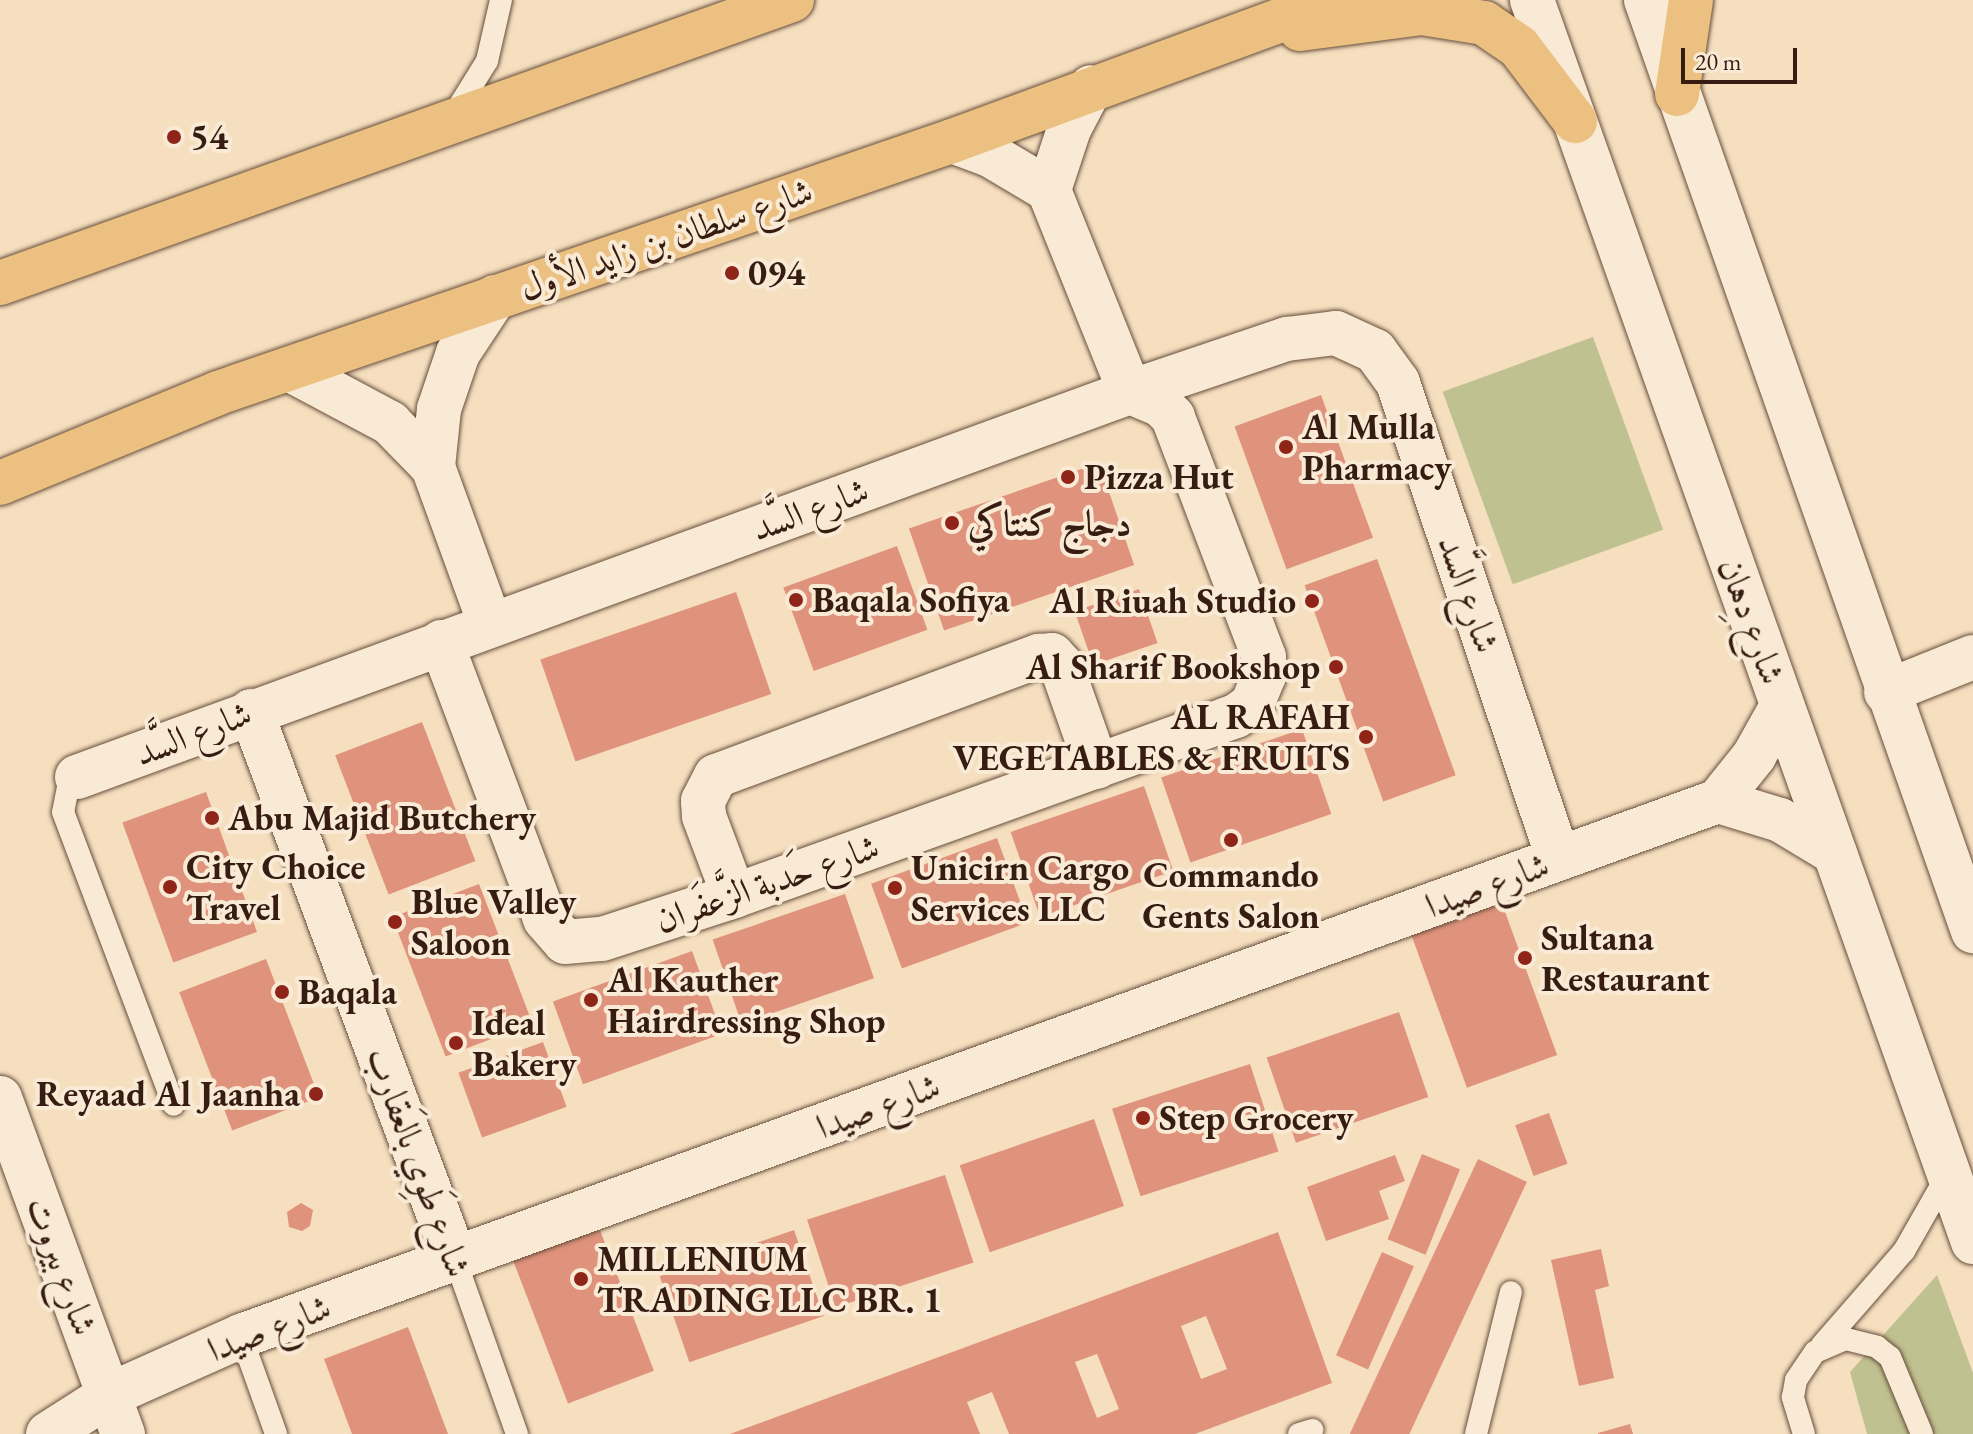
<!DOCTYPE html>
<html>
<head>
<meta charset="utf-8">
<style>
  body { margin:0 }
  #map { position:relative; width:1973px; height:1434px; overflow:hidden; background:#f6dfbf; font-family:"EB Garamond",Amiri,serif }
  div>[style] { position:absolute }
  .green>* { inset:0; background:#c0c190; transform-origin:0 0 }
  .building>* { inset:0; background:#df937c; transform-origin:0 0 }
  .roads { filter:drop-shadow(0 0 2px #674e3c) drop-shadow(0 0 2px #674e3c) }
  .service>* { height:22px; margin:-11px; padding:0 11px; transform-origin:11px; border-radius:11px; background:#f9ead5 }
  .minor>* { height:44px; margin:-22px; padding:0 22px; transform-origin:22px; border-radius:22px; background:#f9ead5 }
  .tertiary>* { height:44px; margin:-22px; padding:0 22px; transform-origin:22px; border-radius:22px; background:#f9ead5 }
  .primary>* { height:44px; margin:-22px; padding:0 22px; transform-origin:22px; border-radius:22px; background:#ebc080 }
  .dots>* { width:22px; height:22px; translate:-50% -50%; box-sizing:border-box; border:4px solid #f9ead5; border-radius:50% }
  span { translate:-50% -50%; white-space:nowrap; text-align:center; line-height:1.15; -webkit-text-stroke:8px #f9ead5; paint-order:stroke }
  .poi-label { font-size:36px; color:#371d11; font-weight:700 }
  .left { translate:0 -50%; text-align:left }
  .right { translate:-100% -50%; text-align:right }
  .street-label { font-size:36px; color:#371d11 }
  .scale { position:absolute; left:1681px; top:48px; width:116px; height:36px; box-sizing:border-box; border:4px solid #371d11; border-top:0; padding-left:10px; font-size:24px; line-height:28px; white-space:nowrap; color:#371d11; -webkit-text-stroke:6px #f9ead5; paint-order:stroke }
</style>
</head>
<body>
<div id="map">
  <div class="green">
    <div style="left:1593px;top:337px;width:205px;height:160px;rotate:70deg"></div>
    <div style="clip-path:polygon(1937px 1275px,1973px 1373px,1973px 1434px,1867px 1434px,1850px 1372px)"></div>
  </div>
  <div class="building">
    <div style="left:1321px;top:395px;width:152px;height:92px;rotate:70deg"></div>
    <div style="left:1099px;top:463px;width:108px;height:201px;rotate:71deg"></div>
    <div style="left:897px;top:546px;width:89px;height:121px;rotate:70deg"></div>
    <div style="left:1377px;top:559px;width:230px;height:77px;rotate:70deg"></div>
    <div style="left:1139px;top:589px;width:57px;height:68px;rotate:71deg"></div>
    <div style="left:736px;top:592px;width:108px;height:207px;rotate:71deg"></div>
    <div style="left:422px;top:722px;width:149px;height:93px;rotate:69deg"></div>
    <div style="left:1302px;top:729px;width:90px;height:149px;rotate:71deg"></div>
    <div style="left:1144px;top:786px;width:90px;height:141px;rotate:71deg"></div>
    <div style="left:206px;top:792px;width:149px;height:89px;rotate:70deg"></div>
    <div style="left:997px;top:838px;width:90px;height:134px;rotate:70deg"></div>
    <div style="left:479px;top:884px;width:149px;height:93px;rotate:69deg"></div>
    <div style="left:845px;top:894px;width:89px;height:140px;rotate:71deg"></div>
    <div style="left:1500px;top:898px;width:167px;height:96px;rotate:70deg"></div>
    <div style="left:692px;top:951px;width:88px;height:148px;rotate:70deg"></div>
    <div style="left:266px;top:959px;width:148px;height:93px;rotate:69deg"></div>
    <div style="left:1399px;top:1012px;width:90px;height:140px;rotate:71deg"></div>
    <div style="left:543px;top:1042px;width:69px;height:90px;rotate:70deg"></div>
    <div style="left:1250px;top:1064px;width:92px;height:145px;rotate:72deg"></div>
    <div style="left:1549px;top:1113px;width:54px;height:36px;rotate:70deg"></div>
    <div style="left:1094px;top:1119px;width:92px;height:142px;rotate:71deg"></div>
    <div style="left:1422px;top:1154px;width:41px;height:92px;rotate:22deg"></div>
    <div style="clip-path:polygon(1395px 1155px,1405px 1181px,1379px 1191px,1389px 1219px,1326px 1241px,1307px 1187px)"></div>
    <div style="left:1478px;top:1159px;width:54px;height:303px;rotate:25deg"></div>
    <div style="left:945px;top:1175px;width:92px;height:145px;rotate:72deg"></div>
    <div style="clip-path:polygon(301px 1203px,313px 1210px,310px 1226px,302px 1231px,289px 1227px,287px 1212px)"></div>
    <div style="left:598px;top:1225px;width:156px;height:92px;rotate:69deg"></div>
    <div style="left:794px;top:1230px;width:91px;height:142px;rotate:71deg"></div>
    <div style="clip-path:polygon(evenodd,1278px 1232px,1332px 1383px,1195px 1434px,1009px 1434px,992px 1392px,967px 1402px,980px 1434px,730px 1434px,1278px 1232px,1206px 1316px,1227px 1369px,1201px 1379px,1181px 1326px,1206px 1316px,1278px 1232px,1097px 1354px,1119px 1409px,1097px 1418px,1075px 1362px,1097px 1354px)"></div>
    <div style="clip-path:polygon(1601px 1249px,1609px 1286px,1595px 1290px,1614px 1378px,1579px 1386px,1551px 1260px)"></div>
    <div style="left:1382px;top:1252px;width:35px;height:113px;rotate:24deg"></div>
    <div style="clip-path:polygon(408px 1327px,448px 1434px,352px 1434px,324px 1359px)"></div>
    <div style="clip-path:polygon(1630px 1424px,1633px 1434px,1598px 1434px,1598px 1433px)"></div>
  </div>
  <div class="roads">
    <div class="service">
      <div style="left:451px;top:119px;width:68px;rotate:-58.2deg"></div>
      <div style="left:487px;top:61px;width:63px;rotate:-77.1deg"></div>
      <div style="left:77px;top:777px;width:13px;rotate:132deg"></div>
      <div style="left:68px;top:787px;width:25px;rotate:101deg"></div>
      <div style="left:63px;top:812px;width:313px;rotate:69.3deg"></div>
      <div style="left:455px;top:1259px;width:186px;rotate:70.5deg"></div>
      <div style="left:241px;top:1336px;width:104px;rotate:70.3deg"></div>
      <div style="left:1822px;top:1345px;width:125px;rotate:-48.9deg"></div>
      <div style="left:1904px;top:1251px;width:89px;rotate:-60.3deg"></div>
      <div style="left:1299px;top:1434px;width:14px;rotate:-17deg"></div>
      <div style="left:1476px;top:1434px;width:146px;rotate:-76.2deg"></div>
      <div style="left:1804px;top:1434px;width:39px;rotate:-107deg"></div>
      <div style="left:1793px;top:1397px;width:17px;rotate:-80deg"></div>
      <div style="left:1796px;top:1380px;width:34px;rotate:-56deg"></div>
      <div style="left:1815px;top:1352px;width:34px;rotate:-23deg"></div>
      <div style="left:1846px;top:1339px;width:32px;rotate:14deg"></div>
      <div style="left:1877px;top:1347px;width:16px;rotate:38deg"></div>
      <div style="left:1890px;top:1357px;width:83px;rotate:67.4deg"></div>
    </div>
    <div class="minor">
      <div style="left:1049px;top:190px;width:64px;rotate:-71.8deg"></div>
      <div style="left:1069px;top:129px;width:47px;rotate:-62.4deg"></div>
      <div style="left:289px;top:369px;width:115px;rotate:28.1deg"></div>
      <div style="left:390px;top:423px;width:62px;rotate:45.7deg"></div>
      <div style="left:433px;top:467px;width:167px;rotate:70deg"></div>
      <div style="left:433px;top:467px;width:58px;rotate:-84.1deg"></div>
      <div style="left:439px;top:409px;width:59px;rotate:-71.3deg"></div>
      <div style="left:458px;top:353px;width:67px;rotate:-56.5deg"></div>
      <div style="left:441px;top:642px;width:296px;rotate:69.4deg"></div>
      <div style="left:545px;top:919px;width:30px;rotate:49deg"></div>
      <div style="left:565px;top:942px;width:37px;rotate:-5deg"></div>
      <div style="left:602px;top:939px;width:139px;rotate:-18deg"></div>
      <div style="left:734px;top:896px;width:533px;rotate:-19.73deg"></div>
      <div style="left:1236px;top:716px;width:19px;rotate:-35deg"></div>
      <div style="left:1252px;top:705px;width:31px;rotate:-68deg"></div>
      <div style="left:1264px;top:676px;width:19px;rotate:-90deg"></div>
      <div style="left:1264px;top:657px;width:257px;rotate:-110.8deg"></div>
      <div style="left:1173px;top:417px;width:17px;rotate:-135deg"></div>
      <div style="left:1161px;top:405px;width:34px;rotate:-157deg"></div>
      <div style="left:1130px;top:392px;width:218px;rotate:-111.9deg"></div>
      <div style="left:1049px;top:190px;width:69px;rotate:-149.3deg"></div>
      <div style="left:990px;top:155px;width:40px;rotate:-159.8deg"></div>
      <div style="left:1886px;top:692px;width:94px;rotate:-21.9deg"></div>
      <div style="left:251px;top:711px;width:585px;rotate:69.58deg"></div>
      <div style="left:77px;top:777px;width:1121px;rotate:-20.08deg"></div>
      <div style="left:1130px;top:392px;width:166px;rotate:-18.7deg"></div>
      <div style="left:1287px;top:339px;width:49px;rotate:-7deg"></div>
      <div style="left:1336px;top:333px;width:43px;rotate:24.8deg"></div>
      <div style="left:1375px;top:351px;width:39px;rotate:54deg"></div>
      <div style="left:1398px;top:383px;width:501px;rotate:71.38deg"></div>
      <div style="left:1718px;top:801px;width:65px;rotate:17deg"></div>
      <div style="left:1780px;top:820px;width:64px;rotate:31deg"></div>
      <div style="left:734px;top:896px;width:85px;rotate:-110.6deg"></div>
      <div style="left:704px;top:816px;width:15px;rotate:-94deg"></div>
      <div style="left:703px;top:801px;width:28px;rotate:-63deg"></div>
      <div style="left:716px;top:776px;width:345px;rotate:-20.4deg"></div>
      <div style="left:1039px;top:656px;width:13px;rotate:-4deg"></div>
      <div style="left:1052px;top:655px;width:13px;rotate:48deg"></div>
      <div style="left:1061px;top:665px;width:108px;rotate:70.6deg"></div>
      <div style="left:0;top:1098px;width:358px;rotate:69.9deg"></div>
      <div style="left:48px;top:1434px;width:72px;rotate:-32.6deg"></div>
      <div style="left:109px;top:1395px;width:145px;rotate:-24.1deg"></div>
      <div style="left:241px;top:1336px;width:1571px;rotate:-19.91deg"></div>
      <div style="left:1718px;top:801px;width:58px;rotate:-51.3deg"></div>
      <div style="left:1754px;top:756px;width:57px;rotate:-60.8deg"></div>
    </div>
    <div class="tertiary">
      <div style="left:1532px;top:0;width:1318px;rotate:70.45deg"></div>
      <div style="left:1646px;top:0;width:987px;rotate:70.65deg"></div>
    </div>
    <div class="primary">
      <div style="left:1300px;top:29px;width:123px;rotate:-7.5deg"></div>
      <div style="left:1422px;top:13px;width:63px;rotate:9.2deg"></div>
      <div style="left:1484px;top:23px;width:42px;rotate:34.4deg"></div>
      <div style="left:1519px;top:47px;width:93px;rotate:52.9deg"></div>
      <div style="left:1677px;top:94px;width:95px;rotate:-81.5deg"></div>
      <div style="left:0;top:283px;width:841px;rotate:-19.66deg"></div>
      <div style="left:0;top:483px;width:236px;rotate:-22.4deg"></div>
      <div style="left:218px;top:393px;width:776px;rotate:-18.95deg"></div>
      <div style="left:952px;top:141px;width:408px;rotate:-20.2deg"></div>
    </div>
  </div>
  <div class="dots">
    <div style="left:174px;top:137px;background:#8f2418"></div>
    <div style="left:732px;top:273px;background:#8f2418"></div>
    <div style="left:1286px;top:447px;background:#8f2418"></div>
    <div style="left:1068px;top:477px;background:#8f2418"></div>
    <div style="left:952px;top:523px;background:#8f2418"></div>
    <div style="left:796px;top:600px;background:#8f2418"></div>
    <div style="left:1312px;top:601px;background:#8f2418"></div>
    <div style="left:1336px;top:667px;background:#8f2418"></div>
    <div style="left:1366px;top:737px;background:#8f2418"></div>
    <div style="left:212px;top:818px;background:#8f2418"></div>
    <div style="left:1231px;top:840px;background:#8f2418"></div>
    <div style="left:170px;top:887px;background:#8f2418"></div>
    <div style="left:895px;top:888px;background:#8f2418"></div>
    <div style="left:395px;top:922px;background:#8f2418"></div>
    <div style="left:1525px;top:958px;background:#8f2418"></div>
    <div style="left:282px;top:992px;background:#8f2418"></div>
    <div style="left:591px;top:1000px;background:#8f2418"></div>
    <div style="left:456px;top:1043px;background:#8f2418"></div>
    <div style="left:316px;top:1094px;background:#8f2418"></div>
    <div style="left:1143px;top:1118px;background:#8f2418"></div>
    <div style="left:581px;top:1279px;background:#8f2418"></div>
  </div>
  <div class="poi-label">
    <span class="left" style="left:190px;top:137px">54</span>
    <span class="left" style="left:748px;top:273px">094</span>
    <span class="left" style="left:1302px;top:447px">Al Mulla<br>Pharmacy</span>
    <span class="left" style="left:1084px;top:477px">Pizza Hut</span>
    <span class="left" style="left:968px;top:523px">دجاج كنتاكي</span>
    <span class="left" style="left:812px;top:600px">Baqala Sofiya</span>
    <span class="right" style="left:1296px;top:601px">Al Riuah Studio</span>
    <span class="right" style="left:1320px;top:667px">Al Sharif Bookshop</span>
    <span class="right" style="left:1350px;top:737px">AL RAFAH<br>VEGETABLES &amp; FRUITS</span>
    <span class="left" style="left:228px;top:818px">Abu Majid Butchery</span>
    <span class="left" style="left:186px;top:887px">City Choice<br>Travel</span>
    <span class="left" style="left:911px;top:888px">Unicirn Cargo<br>Services LLC</span>
    <span style="left:1231px;top:895px">Commando<br>Gents Salon</span>
    <span class="left" style="left:411px;top:922px">Blue Valley<br>Saloon</span>
    <span class="left" style="left:1541px;top:958px">Sultana<br>Restaurant</span>
    <span class="left" style="left:607px;top:1000px">Al Kauther<br>Hairdressing Shop</span>
    <span class="left" style="left:298px;top:992px">Baqala</span>
    <span class="left" style="left:472px;top:1043px">Ideal<br>Bakery</span>
    <span class="right" style="left:300px;top:1094px">Reyaad Al Jaanha</span>
    <span class="left" style="left:1159px;top:1118px">Step Grocery</span>
    <span class="left" style="left:597px;top:1279px">MILLENIUM<br>TRADING LLC BR. 1</span>
  </div>
  <div class="street-label">
    <span style="left:666px;top:239px;rotate:-19deg">شارع سلطان بن زايد الأول</span>
    <span style="left:810px;top:509px;rotate:-20deg">شارع السَّد</span>
    <span style="left:1469px;top:594px;rotate:71deg">شارع السَّد</span>
    <span style="left:1752px;top:621px;rotate:70deg">شارع دِهان</span>
    <span style="left:193px;top:733px;rotate:-21deg">شارع السَّد</span>
    <span style="left:767px;top:883px;rotate:-19deg">شارع حَدبة الزَّعفَران</span>
    <span style="left:1487px;top:885px;rotate:-20deg">شارع صيدا</span>
    <span style="left:878px;top:1106px;rotate:-20deg">شارع صيدا</span>
    <span style="left:419px;top:1162px;rotate:70deg">شارع طَوِي بالعَقارب</span>
    <span style="left:62px;top:1266px;rotate:70deg">شارع بيروت</span>
    <span style="left:269px;top:1328px;rotate:-21deg">شارع صيدا</span>
  </div>
  <div class="scale">20 m</div>
</div>
</body>
</html>
